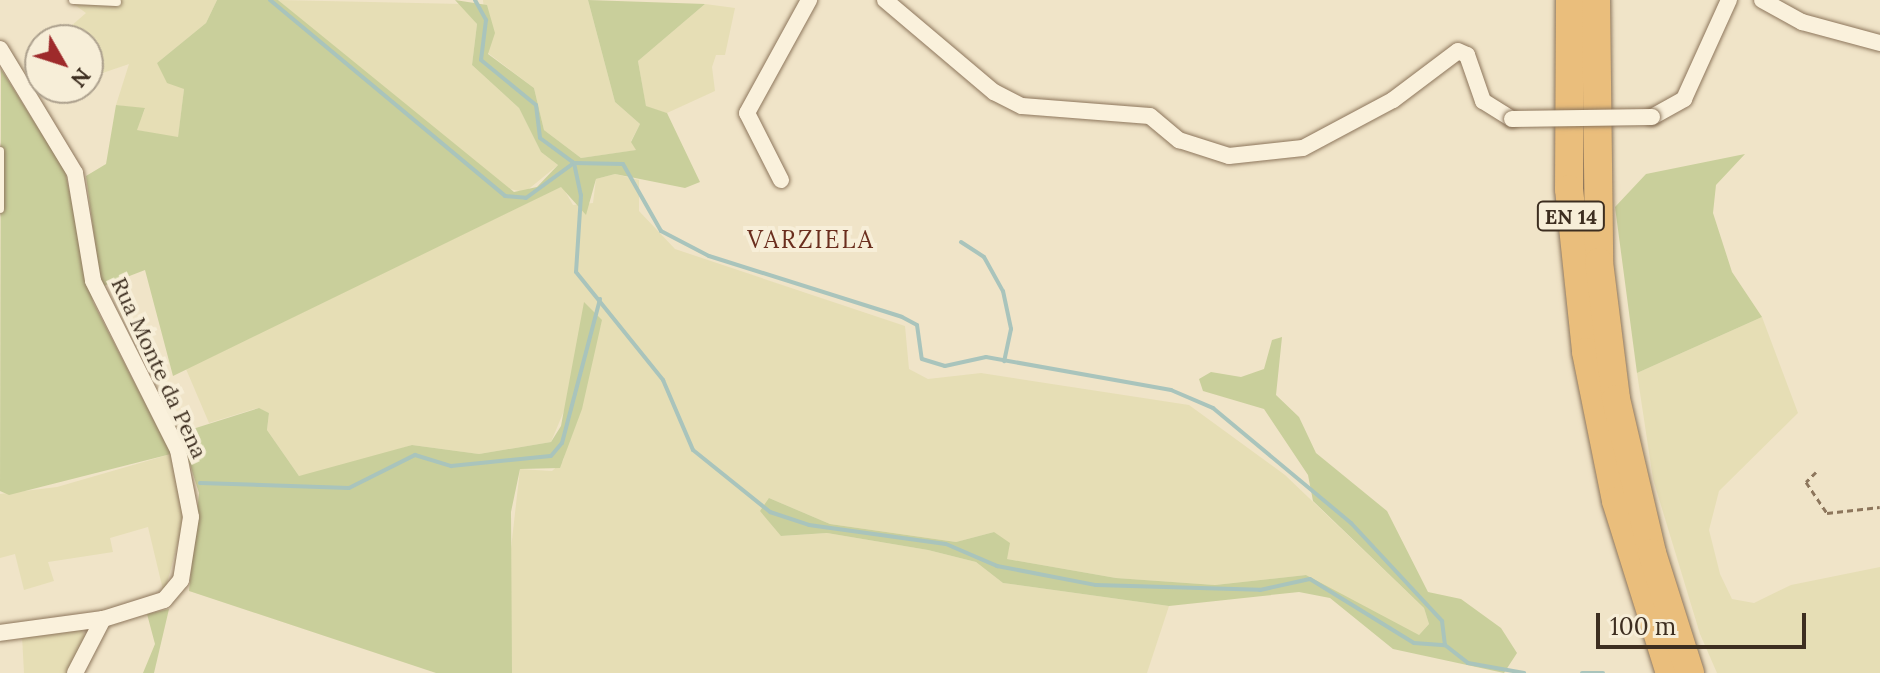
<!DOCTYPE html>
<html>
<head>
<meta charset="utf-8">
<style>
  body { margin:0 }
  #map { position:relative; width:1880px; height:673px; overflow:hidden; background:#f0e4c8; font-family:Lora,serif }
  div>[style] { position:absolute }
  .farmland>* { inset:0; background:#e6deb5 }
  .green>* { inset:0; background:#c9cf9b }
  .stream>* { height:4px; margin:-2px; padding:0 2px; transform-origin:2px; border-radius:2px; background:#a9c4bc }
  .path>* { height:3px; margin-top:-1.5px; transform-origin:0; background:repeating-linear-gradient(90deg,#8d765c 0 6px,transparent 0 10px) }
  .roads { filter:drop-shadow(0 0 2px #8d765c) drop-shadow(0 0 2px #8d765c) }
  .service>* { height:8px; margin:-4px; padding:0 4px; transform-origin:4px; border-radius:4px; background:#faf1dc }
  .minor>* { height:16px; margin:-8px; padding:0 8px; transform-origin:8px; border-radius:8px; background:#faf1dc }
  .trunk>* { height:28px; margin:-14px; padding:0 14px; transform-origin:14px; border-radius:14px; background:#eabe7c }
  .bridges { filter:drop-shadow(0 0 2px #8d765c) drop-shadow(0 0 2px #8d765c) }
  .minor-bridge>* { height:16px; margin:-8px; padding:0 8px; transform-origin:8px; border-radius:8px; background:#faf1dc }
  span { translate:-50% -50%; white-space:nowrap; text-align:center; line-height:1.15; -webkit-text-stroke:8px #f7eed8; paint-order:stroke }
  .shield-label span { padding:2px 6px; background:#f7eed8; border:2px solid; border-radius:6px; -webkit-text-stroke-width:0 }
  .shield-label { font-size:20px; color:#3d2e20; font-weight:700 }
  .street-label { font-size:22px; color:#3d2e20 }
  .neighbourhood-label { font-size:24px; color:#6b2e1e; letter-spacing:2px }
  .north { position:absolute; left:24px; top:24px; width:80px; height:80px; box-sizing:border-box; background:#f7eed8; border:2px solid #ada18e; border-radius:50%; rotate:129deg; font-size:22px; font-weight:700; line-height:32px; text-align:center; color:#3d2e20 }
  .north::after { content:''; display:block; margin:auto; width:28px; height:36px; background:#9e2a2b; clip-path:polygon(50% 0,100% 100%,50% 72%,0 100%) }
  .scale { position:absolute; left:1596px; top:613px; width:210px; height:36px; box-sizing:border-box; border:4px solid #3d2e20; border-top:0; padding-left:10px; font-size:24px; line-height:28px; white-space:nowrap; color:#3d2e20; -webkit-text-stroke:6px #f7eed8; paint-order:stroke }
</style>
</head>
<body>
<div id="map">
  <div class="farmland">
    <div style="clip-path:polygon(68px 0,217px 0,206px 23px,157px 63px,184px 89px,178px 138px,136px 130px,145px 109px,116px 105px,129px 64px,88px 78px,88px 40px,55px 40px,86px 13px)"></div>
    <div style="clip-path:polygon(278px 0,463px 4px,477px 24px,472px 65px,519px 108px,541px 152px,558px 165px,525px 192px,498px 187px)"></div>
    <div style="clip-path:polygon(483px 0,588px 0,615px 102px,640px 124px,631px 141px,637px 150px,581px 158px,544px 130px,534px 88px,488px 53px)"></div>
    <div style="clip-path:polygon(705px 4px,735px 8px,725px 55px,716px 55px,712px 67px,715px 91px,667px 113px,646px 107px,638px 61px)"></div>
    <div style="clip-path:polygon(615px 174px,639px 180px,639px 211px,675px 249px,905px 326px,909px 369px,928px 379px,981px 373px,1189px 405px,1285px 475px,1424px 608px,1429px 624px,1419px 635px,1406px 634px,1306px 575px,1215px 585px,1116px 578px,1007px 559px,994px 532px,956px 542px,830px 524px,769px 498px,782px 536px,827px 533px,928px 550px,976px 562px,1003px 583px,1169px 606px,1147px 673px,512px 673px,508px 575px,520px 469px,552px 471px,563px 461px,602px 320px,551px 442px,479px 454px,412px 445px,318px 474px,299px 476px,267px 430px,269px 413px,258px 408px,209px 423px,186px 369px,562px 186px,573px 205px,593px 203px,596px 179px)"></div>
    <div style="clip-path:polygon(1762px 317px,1798px 413px,1719px 491px,1709px 530px,1720px 574px,1732px 599px,1754px 603px,1791px 585px,1880px 567px,1880px 673px,1717px 673px,1700px 634px,1653px 479px,1637px 373px)"></div>
    <div style="clip-path:polygon(171px 454px,185px 517px,164px 594px,148px 527px,110px 538px,113px 552px,48px 562px,54px 581px,24px 590px,15px 554px,0 558px,0 494px,57px 487px)"></div>
    <div style="clip-path:polygon(81px 628px,85px 636px,66px 673px,24px 673px,22px 636px)"></div>
  </div>
  <div class="green">
    <div style="clip-path:polygon(217px 0,278px 0,514px 192px,537px 187px,558px 165px,541px 152px,519px 108px,472px 65px,477px 24px,455px 0,487px 5px,495px 33px,488px 54px,534px 88px,544px 130px,581px 158px,636px 150px,631px 142px,640px 124px,615px 102px,588px 0,705px 4px,638px 61px,646px 106px,667px 113px,700px 182px,685px 188px,615px 174px,596px 179px,586px 215px,561px 187px,173px 376px,145px 270px,101px 287px,86px 176px,106px 164px,116px 105px,145px 108px,137px 130px,178px 137px,184px 89px,167px 83px,157px 63px,206px 23px)"></div>
    <div style="clip-path:polygon(1px 69px,65px 171px,93px 302px,171px 454px,9px 495px,0 491px)"></div>
    <div style="clip-path:polygon(1745px 154px,1716px 185px,1713px 213px,1732px 272px,1762px 317px,1637px 373px,1615px 207px,1646px 174px)"></div>
    <div style="clip-path:polygon(584px 302px,602px 320px,582px 409px,560px 468px,520px 469px,511px 512px,512px 673px,436px 673px,189px 591px,199px 493px,180px 433px,259px 408px,269px 413px,267px 430px,299px 476px,412px 445px,479px 454px,551px 442px,561px 426px)"></div>
    <div style="clip-path:polygon(1282px 337px,1276px 395px,1299px 417px,1316px 453px,1387px 511px,1428px 592px,1461px 599px,1501px 628px,1517px 653px,1504px 673px,1393px 649px,1330px 598px,1299px 592px,1169px 606px,1003px 583px,976px 562px,928px 550px,827px 533px,781px 536px,760px 511px,769px 498px,830px 524px,956px 542px,994px 532px,1010px 543px,1007px 559px,1116px 578px,1215px 585px,1306px 575px,1419px 635px,1429px 624px,1424px 608px,1313px 501px,1308px 475px,1264px 409px,1203px 391px,1199px 379px,1211px 372px,1241px 377px,1264px 369px,1272px 340px)"></div>
    <div style="clip-path:polygon(169px 609px,154px 673px,143px 673px,155px 644px,147px 614px)"></div>
  </div>
  <div class="stream">
    <div style="left:270px;top:0;width:306px;rotate:39.8deg"></div>
    <div style="left:505px;top:196px;width:21px;rotate:5deg"></div>
    <div style="left:526px;top:198px;width:59px;rotate:-36.1deg"></div>
    <div style="left:574px;top:163px;width:33px;rotate:78deg"></div>
    <div style="left:581px;top:195px;width:77px;rotate:93.7deg"></div>
    <div style="left:576px;top:272px;width:139px;rotate:51.1deg"></div>
    <div style="left:663px;top:380px;width:76px;rotate:66.8deg"></div>
    <div style="left:693px;top:450px;width:99px;rotate:38.8deg"></div>
    <div style="left:770px;top:512px;width:41px;rotate:18.4deg"></div>
    <div style="left:809px;top:525px;width:138px;rotate:7.9deg"></div>
    <div style="left:946px;top:544px;width:56px;rotate:23.3deg"></div>
    <div style="left:997px;top:566px;width:101px;rotate:10.9deg"></div>
    <div style="left:1096px;top:585px;width:164px;rotate:1.7deg"></div>
    <div style="left:1260px;top:590px;width:51px;rotate:-12.4deg"></div>
    <div style="left:1310px;top:579px;width:122px;rotate:31.6deg"></div>
    <div style="left:1414px;top:643px;width:31px;rotate:4deg"></div>
    <div style="left:475px;top:0;width:23px;rotate:61deg"></div>
    <div style="left:486px;top:20px;width:40px;rotate:97.1deg"></div>
    <div style="left:481px;top:60px;width:71px;rotate:39.3deg"></div>
    <div style="left:536px;top:105px;width:33px;rotate:83deg"></div>
    <div style="left:540px;top:138px;width:42px;rotate:36.3deg"></div>
    <div style="left:574px;top:163px;width:49px;rotate:1.2deg"></div>
    <div style="left:623px;top:164px;width:77px;rotate:60.4deg"></div>
    <div style="left:661px;top:231px;width:54px;rotate:27.5deg"></div>
    <div style="left:709px;top:256px;width:202px;rotate:17.5deg"></div>
    <div style="left:902px;top:317px;width:17px;rotate:28deg"></div>
    <div style="left:917px;top:325px;width:34px;rotate:82deg"></div>
    <div style="left:922px;top:359px;width:24px;rotate:17deg"></div>
    <div style="left:945px;top:366px;width:42px;rotate:-12.4deg"></div>
    <div style="left:986px;top:357px;width:188px;rotate:10.1deg"></div>
    <div style="left:1171px;top:390px;width:46px;rotate:23.2deg"></div>
    <div style="left:1213px;top:408px;width:180px;rotate:39.8deg"></div>
    <div style="left:1351px;top:523px;width:134px;rotate:47.1deg"></div>
    <div style="left:1442px;top:621px;width:24px;rotate:83deg"></div>
    <div style="left:1445px;top:645px;width:29px;rotate:38deg"></div>
    <div style="left:1468px;top:663px;width:57px;rotate:10.1deg"></div>
    <div style="left:961px;top:242px;width:27px;rotate:33deg"></div>
    <div style="left:984px;top:257px;width:39px;rotate:61deg"></div>
    <div style="left:1003px;top:291px;width:39px;rotate:78deg"></div>
    <div style="left:1011px;top:329px;width:33px;rotate:102deg"></div>
    <div style="left:200px;top:483px;width:149px;rotate:1.9deg"></div>
    <div style="left:349px;top:488px;width:74px;rotate:-26.6deg"></div>
    <div style="left:415px;top:455px;width:38px;rotate:17deg"></div>
    <div style="left:451px;top:466px;width:100px;rotate:-5.7deg"></div>
    <div style="left:551px;top:456px;width:17px;rotate:-50deg"></div>
    <div style="left:562px;top:443px;width:149px;rotate:-75.2deg"></div>
    <div style="left:1582px;top:673px;width:21px"></div>
  </div>
  <div class="path">
    <div style="left:1816px;top:472px;width:14px;rotate:135deg"></div>
    <div style="left:1806px;top:482px;width:37px;rotate:56deg"></div>
    <div style="left:1827px;top:513px;width:53px;rotate:-6.5deg"></div>
  </div>
  <div class="roads">
    <div class="service">
      <div style="left:73px;top:0;width:44px;rotate:2.6deg"></div>
      <div style="left:0;top:151px;width:58px;rotate:90deg"></div>
    </div>
    <div class="minor">
      <div style="left:885px;top:0;width:143px;rotate:40.2deg"></div>
      <div style="left:994px;top:92px;width:31px;rotate:27deg"></div>
      <div style="left:1022px;top:106px;width:128px;rotate:4.5deg"></div>
      <div style="left:1150px;top:116px;width:38px;rotate:40deg"></div>
      <div style="left:1179px;top:140px;width:52px;rotate:17.7deg"></div>
      <div style="left:1229px;top:156px;width:74px;rotate:-6.2deg"></div>
      <div style="left:1303px;top:148px;width:102px;rotate:-28.1deg"></div>
      <div style="left:1393px;top:100px;width:81px;rotate:-37deg"></div>
      <div style="left:1458px;top:51px;width:10px;rotate:24deg"></div>
      <div style="left:1467px;top:55px;width:49px;rotate:70.8deg"></div>
      <div style="left:1483px;top:101px;width:34px;rotate:32deg"></div>
      <div style="left:1762px;top:0;width:46px;rotate:28.8deg"></div>
      <div style="left:1802px;top:22px;width:81px;rotate:15.1deg"></div>
      <div style="left:0;top:49px;width:145px;rotate:58.8deg"></div>
      <div style="left:75px;top:173px;width:109px;rotate:80.5deg"></div>
      <div style="left:93px;top:281px;width:189px;rotate:63.3deg"></div>
      <div style="left:178px;top:450px;width:68px;rotate:79deg"></div>
      <div style="left:191px;top:517px;width:64px;rotate:99deg"></div>
      <div style="left:181px;top:580px;width:26px;rotate:130deg"></div>
      <div style="left:164px;top:600px;width:64px;rotate:162.7deg"></div>
      <div style="left:103px;top:619px;width:104px;rotate:172.3deg"></div>
      <div style="left:1652px;top:117px;width:37px;rotate:-29deg"></div>
      <div style="left:1684px;top:99px;width:109px;rotate:-65.6deg"></div>
      <div style="left:781px;top:180px;width:75px;rotate:-116.9deg"></div>
      <div style="left:747px;top:113px;width:129px;rotate:-61.2deg"></div>
      <div style="left:75px;top:673px;width:61px;rotate:-62.6deg"></div>
    </div>
    <div class="trunk">
      <div style="left:1570px;top:0;width:189px;rotate:90.3deg"></div>
      <div style="left:1569px;top:189px;width:164px;rotate:84deg"></div>
      <div style="left:1586px;top:352px;width:152px;rotate:78.6deg"></div>
      <div style="left:1616px;top:501px;width:180px;rotate:72.6deg"></div>
      <div style="left:1596px;top:0;width:262px;rotate:89.3deg"></div>
      <div style="left:1599px;top:262px;width:138px;rotate:82.9deg"></div>
      <div style="left:1616px;top:399px;width:158px;rotate:76.8deg"></div>
      <div style="left:1652px;top:553px;width:126px;rotate:72.4deg"></div>
    </div>
  </div>
  <div class="bridges">
    <div class="minor-bridge">
      <div style="left:1512px;top:119px;width:140px;rotate:-0.8deg"></div>
    </div>
  </div>
  <div class="shield-label">
    <span style="left:1571px;top:216px">EN 14</span>
  </div>
  <div class="street-label">
    <span style="left:159px;top:368px;rotate:65deg">Rua Monte da Pena</span>
  </div>
  <div class="neighbourhood-label">
    <span style="left:811px;top:240px">VARZIELA</span>
  </div>
  <div class="north">N</div>
  <div class="scale">100 m</div>
</div>
</body>
</html>
